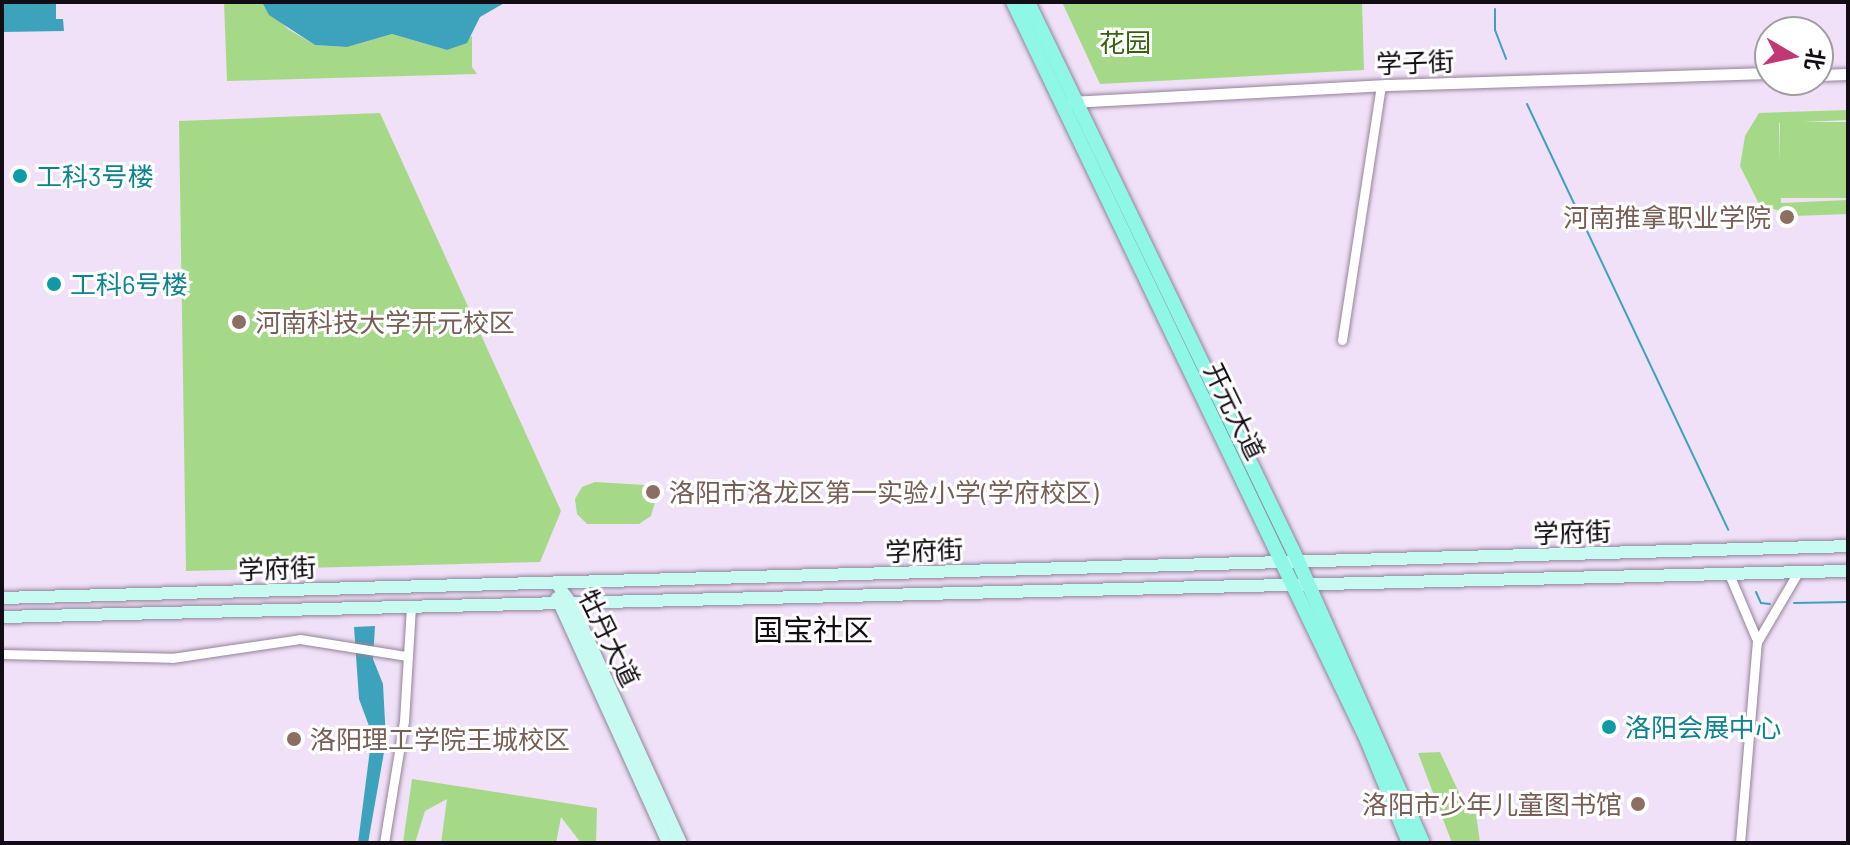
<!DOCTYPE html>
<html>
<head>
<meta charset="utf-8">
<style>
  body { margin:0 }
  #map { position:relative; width:1850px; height:845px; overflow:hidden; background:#f0e0f8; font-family:Barlow,"Noto Sans SC",sans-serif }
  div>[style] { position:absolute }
  .green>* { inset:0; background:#a5d988; transform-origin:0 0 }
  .water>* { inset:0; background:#3da2bb }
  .stream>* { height:2px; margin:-1px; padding:0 1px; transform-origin:1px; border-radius:1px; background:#3da2bb }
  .roads { filter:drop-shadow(0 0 2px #93849a) drop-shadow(0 0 2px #93849a) }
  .minor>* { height:9px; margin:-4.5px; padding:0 4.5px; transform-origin:4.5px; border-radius:4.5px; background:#fff }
  .tertiary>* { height:11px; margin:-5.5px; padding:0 5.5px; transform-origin:5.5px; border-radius:5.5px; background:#fff }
  .secondary>* { height:12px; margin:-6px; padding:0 6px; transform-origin:6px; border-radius:6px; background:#c7fbf2 }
  .primary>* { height:14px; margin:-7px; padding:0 7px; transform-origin:7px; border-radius:7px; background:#8ef7e6 }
  .dots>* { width:22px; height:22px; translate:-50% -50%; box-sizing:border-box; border:4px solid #fff; border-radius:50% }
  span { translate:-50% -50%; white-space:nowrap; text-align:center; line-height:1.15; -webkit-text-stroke:6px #fff; paint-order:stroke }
  .park-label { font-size:26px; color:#34630e }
  .street-label { font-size:26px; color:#120c14 }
  .culture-label { font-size:26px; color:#0d838f }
  .left { translate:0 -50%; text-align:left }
  .education-label { font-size:26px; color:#785e54 }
  .right { translate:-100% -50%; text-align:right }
  .quarter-label { font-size:30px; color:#120c14 }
  .frame { position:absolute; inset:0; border:4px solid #120c14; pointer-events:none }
  .north { position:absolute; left:1754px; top:16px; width:80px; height:80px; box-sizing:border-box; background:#fff; border:2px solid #a09ea1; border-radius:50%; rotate:99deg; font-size:22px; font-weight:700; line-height:32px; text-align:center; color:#120c14 }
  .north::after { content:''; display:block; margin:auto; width:28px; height:36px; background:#c13875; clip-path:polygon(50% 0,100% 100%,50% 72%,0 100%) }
</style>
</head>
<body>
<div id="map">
  <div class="green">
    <div style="clip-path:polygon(224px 2px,262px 2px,288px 29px,315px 45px,347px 47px,392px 34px,447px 50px,472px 36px,472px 67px,477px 74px,227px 81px)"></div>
    <div style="clip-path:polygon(1062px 2px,1362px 2px,1364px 70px,1100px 84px)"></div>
    <div style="clip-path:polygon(1848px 110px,1848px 120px,1779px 123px,1781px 203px,1848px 200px,1848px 214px,1794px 216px,1759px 204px,1740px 166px,1745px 136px,1759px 113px)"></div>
    <div style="clip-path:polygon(380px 113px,561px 511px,540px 562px,186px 571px,179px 121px)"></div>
    <div style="left:1848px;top:122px;width:76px;height:68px;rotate:90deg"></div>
    <div style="clip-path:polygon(595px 482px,645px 485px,655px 502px,651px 516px,639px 524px,587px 524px,577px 514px,575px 499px,582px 487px)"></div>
    <div style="clip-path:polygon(1440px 752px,1469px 814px,1476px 814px,1480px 843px,1452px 843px,1418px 753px)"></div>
    <div style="clip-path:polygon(412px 779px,597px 808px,596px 843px,581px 843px,561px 817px,556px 843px,441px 843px,447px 799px,425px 811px,415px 843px,403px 843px)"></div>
  </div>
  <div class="water">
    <div style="clip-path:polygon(2px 2px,56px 2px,56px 19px,63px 19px,64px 31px,2px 32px)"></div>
    <div style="clip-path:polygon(262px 2px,506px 2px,480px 17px,467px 43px,447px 50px,392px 34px,347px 47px,315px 45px,269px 15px)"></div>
    <div style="clip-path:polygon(375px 626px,373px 659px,383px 684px,386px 741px,368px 843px,358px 843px,372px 734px,359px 699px,354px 627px)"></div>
  </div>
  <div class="stream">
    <div style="left:1495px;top:9px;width:21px;rotate:90deg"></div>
    <div style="left:1495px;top:30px;width:31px;rotate:69deg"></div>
    <div style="left:1527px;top:104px;width:471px;rotate:64.7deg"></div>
    <div style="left:1756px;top:592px;width:12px;rotate:66deg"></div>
    <div style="left:1761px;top:603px;width:9px;rotate:6deg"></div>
    <div style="left:1794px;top:603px;width:54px;rotate:-1.1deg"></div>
  </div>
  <div class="roads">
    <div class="minor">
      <div style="left:1342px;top:340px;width:258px;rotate:-81.3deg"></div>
      <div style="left:1729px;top:574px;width:69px;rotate:67.1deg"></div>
      <div style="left:2px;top:654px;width:170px;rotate:1.3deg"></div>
      <div style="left:172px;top:658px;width:129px;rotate:-8.4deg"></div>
      <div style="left:300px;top:639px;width:107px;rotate:9.1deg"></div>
      <div style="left:384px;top:843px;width:124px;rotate:-80.7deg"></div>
      <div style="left:404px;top:721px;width:114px;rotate:-86.5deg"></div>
      <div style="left:1740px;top:843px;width:202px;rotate:-85.2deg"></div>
      <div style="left:1757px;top:642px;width:81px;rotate:-59.6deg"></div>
    </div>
    <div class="tertiary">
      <div style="left:1818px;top:75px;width:30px;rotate:-2deg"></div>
      <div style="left:1071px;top:102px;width:315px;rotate:-3.1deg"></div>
      <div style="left:1386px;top:85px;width:384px;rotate:-1.8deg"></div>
    </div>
    <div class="secondary">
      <div style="left:556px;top:583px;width:26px;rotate:53deg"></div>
      <div style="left:572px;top:604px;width:263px;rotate:65.5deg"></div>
      <div style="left:2px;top:598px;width:1847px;rotate:-1.61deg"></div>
      <div style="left:557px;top:598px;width:269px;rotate:65.6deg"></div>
      <div style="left:2px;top:617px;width:1847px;rotate:-1.43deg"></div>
    </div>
    <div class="primary">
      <div style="left:1013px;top:2px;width:819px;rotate:64.37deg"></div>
      <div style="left:1367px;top:740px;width:111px;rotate:67.8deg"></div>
      <div style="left:1028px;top:2px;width:621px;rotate:64.22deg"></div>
      <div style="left:1298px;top:561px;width:308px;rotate:66.1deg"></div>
    </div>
  </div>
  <div class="dots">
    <div style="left:20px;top:176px;background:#0f9aa8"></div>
    <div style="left:1787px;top:217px;background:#8d6e63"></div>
    <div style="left:54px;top:284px;background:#0f9aa8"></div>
    <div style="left:239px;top:322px;background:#8d6e63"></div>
    <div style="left:653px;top:492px;background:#8d6e63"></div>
    <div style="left:1609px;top:727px;background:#0f9aa8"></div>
    <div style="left:294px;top:739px;background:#8d6e63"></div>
    <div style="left:1638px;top:804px;background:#8d6e63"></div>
  </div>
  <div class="park-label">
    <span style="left:1125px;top:42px">花园</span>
  </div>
  <div class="street-label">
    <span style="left:1415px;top:62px;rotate:-2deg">学子街</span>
    <span style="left:1235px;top:411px;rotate:64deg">开元大道</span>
    <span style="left:1572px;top:532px;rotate:-2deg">学府街</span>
    <span style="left:924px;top:550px;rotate:-2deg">学府街</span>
    <span style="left:277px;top:568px;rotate:-2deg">学府街</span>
    <span style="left:610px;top:638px;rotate:64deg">牡丹大道</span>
  </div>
  <div class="culture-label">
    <span class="left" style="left:36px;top:176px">工科3号楼</span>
    <span class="left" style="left:70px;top:284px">工科6号楼</span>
    <span class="left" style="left:1625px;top:727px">洛阳会展中心</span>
  </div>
  <div class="education-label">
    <span class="right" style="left:1771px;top:217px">河南推拿职业学院</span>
    <span class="left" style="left:255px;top:322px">河南科技大学开元校区</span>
    <span class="left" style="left:669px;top:492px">洛阳市洛龙区第一实验小学(学府校区)</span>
    <span class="left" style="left:310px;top:739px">洛阳理工学院王城校区</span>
    <span class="right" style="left:1622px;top:804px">洛阳市少年儿童图书馆</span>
  </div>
  <div class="quarter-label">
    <span style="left:813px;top:629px">国宝社区</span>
  </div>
  <div class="frame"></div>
  <div class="north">北</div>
</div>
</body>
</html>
